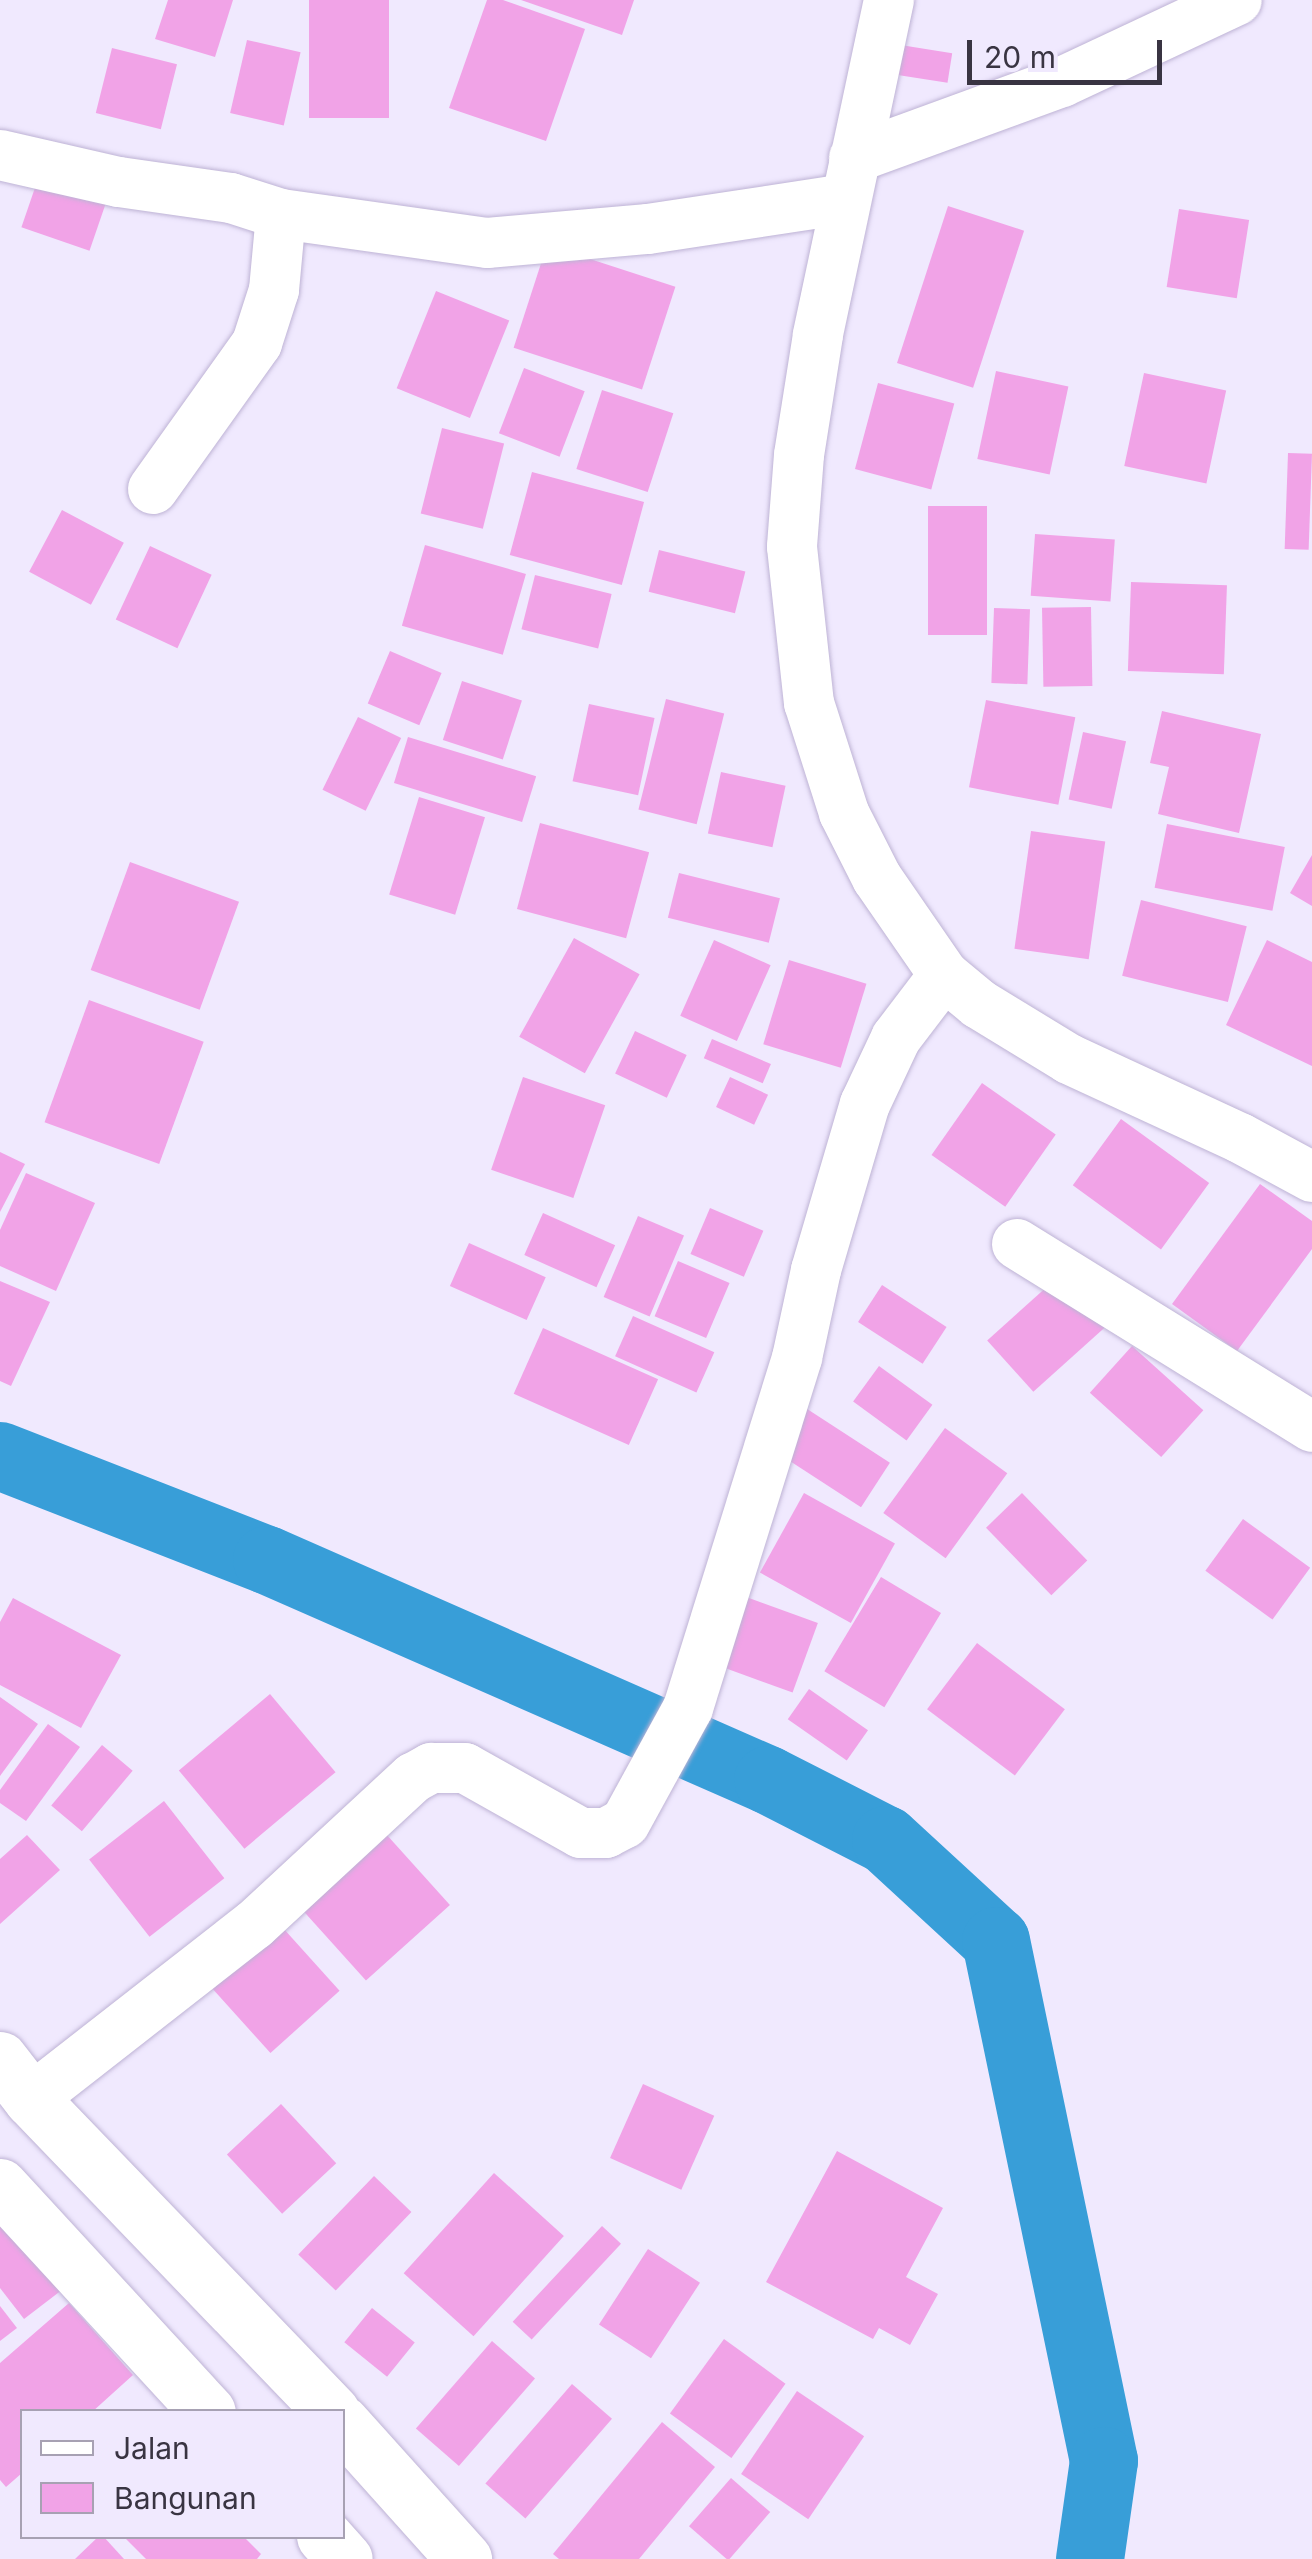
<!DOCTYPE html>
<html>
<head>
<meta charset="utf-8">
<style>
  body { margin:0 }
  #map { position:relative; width:1312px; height:2559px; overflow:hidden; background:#f0e9fe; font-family:Inter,sans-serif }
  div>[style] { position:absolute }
  .canal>* { height:68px; margin:-34px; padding:0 34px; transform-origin:34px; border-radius:34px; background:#389ed8 }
  .building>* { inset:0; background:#f1a3e7; transform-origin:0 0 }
  .roads { filter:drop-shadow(0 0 2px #beb3d5) drop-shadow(0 0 2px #beb3d5) }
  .minor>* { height:50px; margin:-25px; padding:0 25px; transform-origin:25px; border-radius:25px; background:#fff }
  .primary>* { height:55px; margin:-27.5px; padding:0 27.5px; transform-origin:27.5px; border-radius:27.5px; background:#fff }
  span { translate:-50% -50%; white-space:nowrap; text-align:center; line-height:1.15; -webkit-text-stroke:10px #f0e9fe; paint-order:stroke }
  .legend { position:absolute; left:20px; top:2409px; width:325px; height:130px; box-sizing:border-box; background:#f0e9fe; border:2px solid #a7a1b3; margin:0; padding:12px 18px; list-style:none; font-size:30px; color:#393442 }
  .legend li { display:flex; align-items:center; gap:20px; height:50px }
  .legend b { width:50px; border:2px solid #a7a1b3 }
  .scale { position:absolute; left:967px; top:40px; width:195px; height:45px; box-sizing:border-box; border:5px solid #393442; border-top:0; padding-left:12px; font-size:30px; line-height:35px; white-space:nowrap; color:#393442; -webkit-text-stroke:8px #f0e9fe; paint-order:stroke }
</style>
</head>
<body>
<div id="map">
  <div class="canal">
    <div style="left:0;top:1456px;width:287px;rotate:21.3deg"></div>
    <div style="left:267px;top:1560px;width:547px;rotate:23.71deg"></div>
    <div style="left:768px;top:1780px;width:132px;rotate:27deg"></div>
    <div style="left:886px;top:1840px;width:149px;rotate:42.6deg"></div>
    <div style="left:996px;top:1941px;width:531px;rotate:78.27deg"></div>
    <div style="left:1104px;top:2461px;width:99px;rotate:98.1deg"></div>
  </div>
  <div class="building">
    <div style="clip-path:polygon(168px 0,233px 0,215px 57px,155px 39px)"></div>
    <div style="left:309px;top:0;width:80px;height:118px"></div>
    <div style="clip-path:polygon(487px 0,503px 0,585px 29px,546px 141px,449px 108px)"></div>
    <div style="clip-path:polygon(521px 0,634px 0,622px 35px)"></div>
    <div style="left:247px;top:40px;width:55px;height:75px;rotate:13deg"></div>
    <div style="left:888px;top:43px;width:65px;height:30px;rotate:9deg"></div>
    <div style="left:112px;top:48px;width:67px;height:67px;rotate:14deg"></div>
    <div style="left:38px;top:179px;width:72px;height:51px;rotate:19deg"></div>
    <div style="left:948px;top:206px;width:80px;height:165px;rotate:18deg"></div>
    <div style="left:1179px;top:209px;width:71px;height:79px;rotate:9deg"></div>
    <div style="left:547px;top:245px;width:135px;height:108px;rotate:18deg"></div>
    <div style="left:436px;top:291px;width:79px;height:105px;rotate:22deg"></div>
    <div style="left:524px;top:368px;width:65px;height:70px;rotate:21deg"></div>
    <div style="left:996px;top:371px;width:74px;height:90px;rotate:12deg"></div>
    <div style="left:1144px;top:373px;width:84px;height:95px;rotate:12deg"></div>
    <div style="left:878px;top:383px;width:79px;height:89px;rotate:15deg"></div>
    <div style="left:602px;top:390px;width:75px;height:83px;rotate:18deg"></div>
    <div style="left:442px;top:428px;width:64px;height:88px;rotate:14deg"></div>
    <div style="left:1288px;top:453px;width:24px;height:96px;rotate:2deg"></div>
    <div style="left:532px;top:472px;width:116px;height:86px;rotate:15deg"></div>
    <div style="left:928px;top:506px;width:59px;height:129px"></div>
    <div style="left:62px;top:510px;width:70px;height:70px;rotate:28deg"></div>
    <div style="left:1035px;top:534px;width:80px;height:62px;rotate:4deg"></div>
    <div style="left:425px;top:545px;width:105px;height:84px;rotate:16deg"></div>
    <div style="left:150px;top:546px;width:68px;height:81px;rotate:25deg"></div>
    <div style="left:659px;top:550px;width:89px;height:43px;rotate:14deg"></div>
    <div style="left:535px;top:575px;width:79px;height:56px;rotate:14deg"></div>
    <div style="left:1131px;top:582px;width:96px;height:89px;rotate:2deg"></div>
    <div style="left:1091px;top:607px;width:79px;height:49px;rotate:89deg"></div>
    <div style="left:994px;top:608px;width:36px;height:75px;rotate:2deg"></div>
    <div style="left:390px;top:651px;width:56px;height:57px;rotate:23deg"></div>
    <div style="left:462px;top:681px;width:63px;height:62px;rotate:18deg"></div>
    <div style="left:666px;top:699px;width:60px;height:114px;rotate:14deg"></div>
    <div style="left:986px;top:700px;width:91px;height:89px;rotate:11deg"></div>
    <div style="left:589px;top:704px;width:67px;height:79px;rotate:12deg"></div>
    <div style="clip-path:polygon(1162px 711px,1261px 734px,1239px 833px,1158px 814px,1169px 767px,1150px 763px)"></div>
    <div style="left:358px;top:717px;width:48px;height:81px;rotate:26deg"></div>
    <div style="left:1083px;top:732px;width:44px;height:69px;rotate:12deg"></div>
    <div style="left:408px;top:737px;width:134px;height:48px;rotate:17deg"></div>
    <div style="left:721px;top:772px;width:66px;height:63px;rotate:12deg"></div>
    <div style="left:419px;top:797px;width:69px;height:102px;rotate:17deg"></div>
    <div style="left:540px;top:823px;width:113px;height:89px;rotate:15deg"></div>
    <div style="left:1167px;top:824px;width:120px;height:65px;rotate:11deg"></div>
    <div style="left:1031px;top:831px;width:75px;height:119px;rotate:8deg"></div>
    <div style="clip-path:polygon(1312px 855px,1312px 906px,1290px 893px)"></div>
    <div style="left:130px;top:862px;width:116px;height:115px;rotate:20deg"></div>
    <div style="left:679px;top:873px;width:104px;height:46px;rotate:14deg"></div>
    <div style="left:1141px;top:900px;width:109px;height:78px;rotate:14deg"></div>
    <div style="left:574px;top:938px;width:75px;height:113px;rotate:29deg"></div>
    <div style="left:714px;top:940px;width:62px;height:83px;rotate:24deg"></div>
    <div style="clip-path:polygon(1267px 940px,1312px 962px,1312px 1066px,1226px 1025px)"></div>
    <div style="left:789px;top:960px;width:81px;height:88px;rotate:17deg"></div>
    <div style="left:89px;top:1000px;width:122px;height:130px;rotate:20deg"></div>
    <div style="left:635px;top:1031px;width:57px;height:47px;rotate:25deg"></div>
    <div style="left:712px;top:1039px;width:64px;height:21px;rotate:23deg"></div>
    <div style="left:523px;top:1077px;width:87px;height:98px;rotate:19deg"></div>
    <div style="left:730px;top:1077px;width:42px;height:33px;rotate:25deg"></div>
    <div style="left:982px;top:1083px;width:90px;height:88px;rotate:35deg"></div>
    <div style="left:1121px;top:1119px;width:109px;height:82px;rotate:36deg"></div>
    <div style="clip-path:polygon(0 1152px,25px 1164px,0 1212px)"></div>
    <div style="clip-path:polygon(26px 1173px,95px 1203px,56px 1291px,0 1266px,0 1230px)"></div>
    <div style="clip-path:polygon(1260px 1184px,1312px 1221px,1312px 1249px,1237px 1351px,1172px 1304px)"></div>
    <div style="left:710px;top:1208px;width:58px;height:50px;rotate:23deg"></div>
    <div style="left:543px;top:1213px;width:79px;height:46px;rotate:24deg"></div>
    <div style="left:638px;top:1216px;width:50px;height:88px;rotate:23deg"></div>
    <div style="left:469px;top:1243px;width:84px;height:47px;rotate:24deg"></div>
    <div style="left:678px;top:1261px;width:56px;height:60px;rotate:23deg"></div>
    <div style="left:1060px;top:1275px;width:69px;height:98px;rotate:48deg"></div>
    <div style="clip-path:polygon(0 1281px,50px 1302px,11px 1386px,0 1381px)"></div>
    <div style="left:882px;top:1285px;width:77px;height:44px;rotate:33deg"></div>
    <div style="left:633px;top:1316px;width:89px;height:44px;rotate:24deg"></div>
    <div style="left:543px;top:1328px;width:126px;height:72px;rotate:24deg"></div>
    <div style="left:1132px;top:1346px;width:96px;height:63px;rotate:42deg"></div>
    <div style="left:879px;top:1366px;width:66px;height:44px;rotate:36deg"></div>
    <div style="left:801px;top:1405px;width:106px;height:53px;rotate:33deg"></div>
    <div style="left:945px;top:1428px;width:77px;height:105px;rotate:36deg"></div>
    <div style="left:804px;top:1493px;width:104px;height:91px;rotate:29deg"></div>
    <div style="left:1022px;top:1493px;width:94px;height:50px;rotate:46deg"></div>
    <div style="left:1243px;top:1519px;width:83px;height:64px;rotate:36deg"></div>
    <div style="left:881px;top:1577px;width:70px;height:110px;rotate:31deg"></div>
    <div style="left:738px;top:1594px;width:85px;height:74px;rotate:20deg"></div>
    <div style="clip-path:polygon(13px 1598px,121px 1655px,81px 1728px,0 1685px,0 1622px)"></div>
    <div style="left:977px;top:1643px;width:110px;height:83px;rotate:37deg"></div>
    <div style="left:809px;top:1689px;width:72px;height:37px;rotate:35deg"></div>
    <div style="left:270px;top:1694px;width:102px;height:119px;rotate:50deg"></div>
    <div style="clip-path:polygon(0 1697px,38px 1724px,0 1776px)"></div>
    <div style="clip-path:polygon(48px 1724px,80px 1747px,26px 1821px,0 1803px,0 1790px)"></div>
    <div style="left:102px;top:1745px;width:40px;height:79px;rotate:40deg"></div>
    <div style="left:164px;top:1801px;width:98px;height:95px;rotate:52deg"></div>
    <div style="left:377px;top:1824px;width:109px;height:113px;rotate:48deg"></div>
    <div style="clip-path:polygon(27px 1835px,60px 1870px,0 1924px,0 1859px)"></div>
    <div style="left:274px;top:1918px;width:98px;height:93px;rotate:48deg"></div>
    <div style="left:643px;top:2084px;width:78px;height:81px;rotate:24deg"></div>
    <div style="left:281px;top:2104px;width:81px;height:74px;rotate:47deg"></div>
    <div style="clip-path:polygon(837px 2151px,943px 2208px,906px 2277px,938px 2294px,910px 2345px,879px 2328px,873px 2339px,766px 2282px)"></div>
    <div style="left:494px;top:2173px;width:94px;height:135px;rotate:42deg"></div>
    <div style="left:374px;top:2176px;width:52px;height:109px;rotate:44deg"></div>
    <div style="clip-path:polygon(0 2225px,71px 2283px,24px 2319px,0 2288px)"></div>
    <div style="left:602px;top:2226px;width:26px;height:131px;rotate:43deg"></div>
    <div style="left:648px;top:2249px;width:62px;height:90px;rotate:33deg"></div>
    <div style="clip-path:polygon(69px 2303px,133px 2375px,92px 2412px,22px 2412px,22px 2473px,6px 2487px,0 2480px,0 2363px)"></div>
    <div style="clip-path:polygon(0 2306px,17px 2328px,0 2341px)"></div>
    <div style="left:372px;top:2308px;width:55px;height:44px;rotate:39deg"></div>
    <div style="left:724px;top:2339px;width:76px;height:92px;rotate:36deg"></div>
    <div style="left:492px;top:2341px;width:57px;height:116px;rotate:41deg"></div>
    <div style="left:572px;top:2384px;width:53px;height:132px;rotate:41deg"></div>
    <div style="left:797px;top:2391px;width:81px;height:100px;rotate:34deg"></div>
    <div style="clip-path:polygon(662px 2422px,715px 2467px,639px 2559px,559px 2559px,553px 2554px)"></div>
    <div style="left:731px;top:2478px;width:52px;height:64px;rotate:41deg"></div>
    <div style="clip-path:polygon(99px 2536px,103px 2536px,124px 2559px,75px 2559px)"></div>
    <div style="clip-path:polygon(123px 2536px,243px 2536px,261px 2554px,257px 2559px,146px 2559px)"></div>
  </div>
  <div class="roads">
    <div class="minor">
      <div style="left:889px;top:0;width:342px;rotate:102deg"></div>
      <div style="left:818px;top:335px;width:121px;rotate:99deg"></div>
      <div style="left:799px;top:455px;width:92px;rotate:94.4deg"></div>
      <div style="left:792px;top:547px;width:157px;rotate:83.8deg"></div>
      <div style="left:809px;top:703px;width:115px;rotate:72.3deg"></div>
      <div style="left:844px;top:813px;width:73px;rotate:63.1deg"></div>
      <div style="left:877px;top:878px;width:118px;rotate:55.4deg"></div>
      <div style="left:944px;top:975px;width:45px;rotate:39.6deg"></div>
      <div style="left:979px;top:1004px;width:105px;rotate:31.4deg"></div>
      <div style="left:1069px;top:1059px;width:188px;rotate:24.8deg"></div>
      <div style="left:1240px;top:1138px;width:82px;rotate:28.4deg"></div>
      <div style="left:0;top:155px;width:122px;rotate:12.8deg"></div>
      <div style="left:119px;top:182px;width:113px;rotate:8.1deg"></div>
      <div style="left:231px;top:198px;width:52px;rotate:17.7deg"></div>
      <div style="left:281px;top:214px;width:208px;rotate:8deg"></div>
      <div style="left:487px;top:243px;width:162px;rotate:-5deg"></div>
      <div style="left:648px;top:229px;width:200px;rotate:-8.6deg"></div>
      <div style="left:854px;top:158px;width:221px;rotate:-20.1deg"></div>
      <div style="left:1062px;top:82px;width:193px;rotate:-25.1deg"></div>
      <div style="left:153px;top:489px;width:179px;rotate:-54.5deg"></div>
      <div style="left:257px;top:343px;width:56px;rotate:-72.2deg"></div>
      <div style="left:274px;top:290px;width:76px;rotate:-84.7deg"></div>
      <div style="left:1017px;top:1244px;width:347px;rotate:31.8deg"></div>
      <div style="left:31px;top:2099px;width:283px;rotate:-38deg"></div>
      <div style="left:254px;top:1925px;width:217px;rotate:-42.8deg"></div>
      <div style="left:413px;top:1778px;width:21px;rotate:-29deg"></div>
      <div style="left:431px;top:1768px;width:34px"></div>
      <div style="left:465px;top:1768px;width:133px;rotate:29.3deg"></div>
      <div style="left:581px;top:1833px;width:25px"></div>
      <div style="left:606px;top:1833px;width:21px;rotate:-28deg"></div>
      <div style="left:625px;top:1823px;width:131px;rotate:-61.3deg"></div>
      <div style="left:688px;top:1708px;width:367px;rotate:-72.7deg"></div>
      <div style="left:797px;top:1358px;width:90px;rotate:-77.8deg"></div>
      <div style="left:816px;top:1270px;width:173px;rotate:-73.6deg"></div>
      <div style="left:865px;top:1104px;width:73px;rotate:-64.8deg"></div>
      <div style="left:896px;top:1038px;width:79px;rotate:-52.7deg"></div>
    </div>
    <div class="primary">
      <div style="left:0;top:2059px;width:51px;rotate:52.2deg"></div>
      <div style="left:31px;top:2099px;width:434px;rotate:46.1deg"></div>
      <div style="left:0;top:2186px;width:307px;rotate:47.4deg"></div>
      <div style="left:342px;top:2423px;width:183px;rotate:48.1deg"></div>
      <div style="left:324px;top:2536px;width:31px;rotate:48deg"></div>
    </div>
  </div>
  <ul class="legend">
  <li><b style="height:12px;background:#fff"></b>Jalan</li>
  <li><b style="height:28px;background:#f1a3e7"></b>Bangunan</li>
  </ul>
  <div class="scale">20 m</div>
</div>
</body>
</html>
